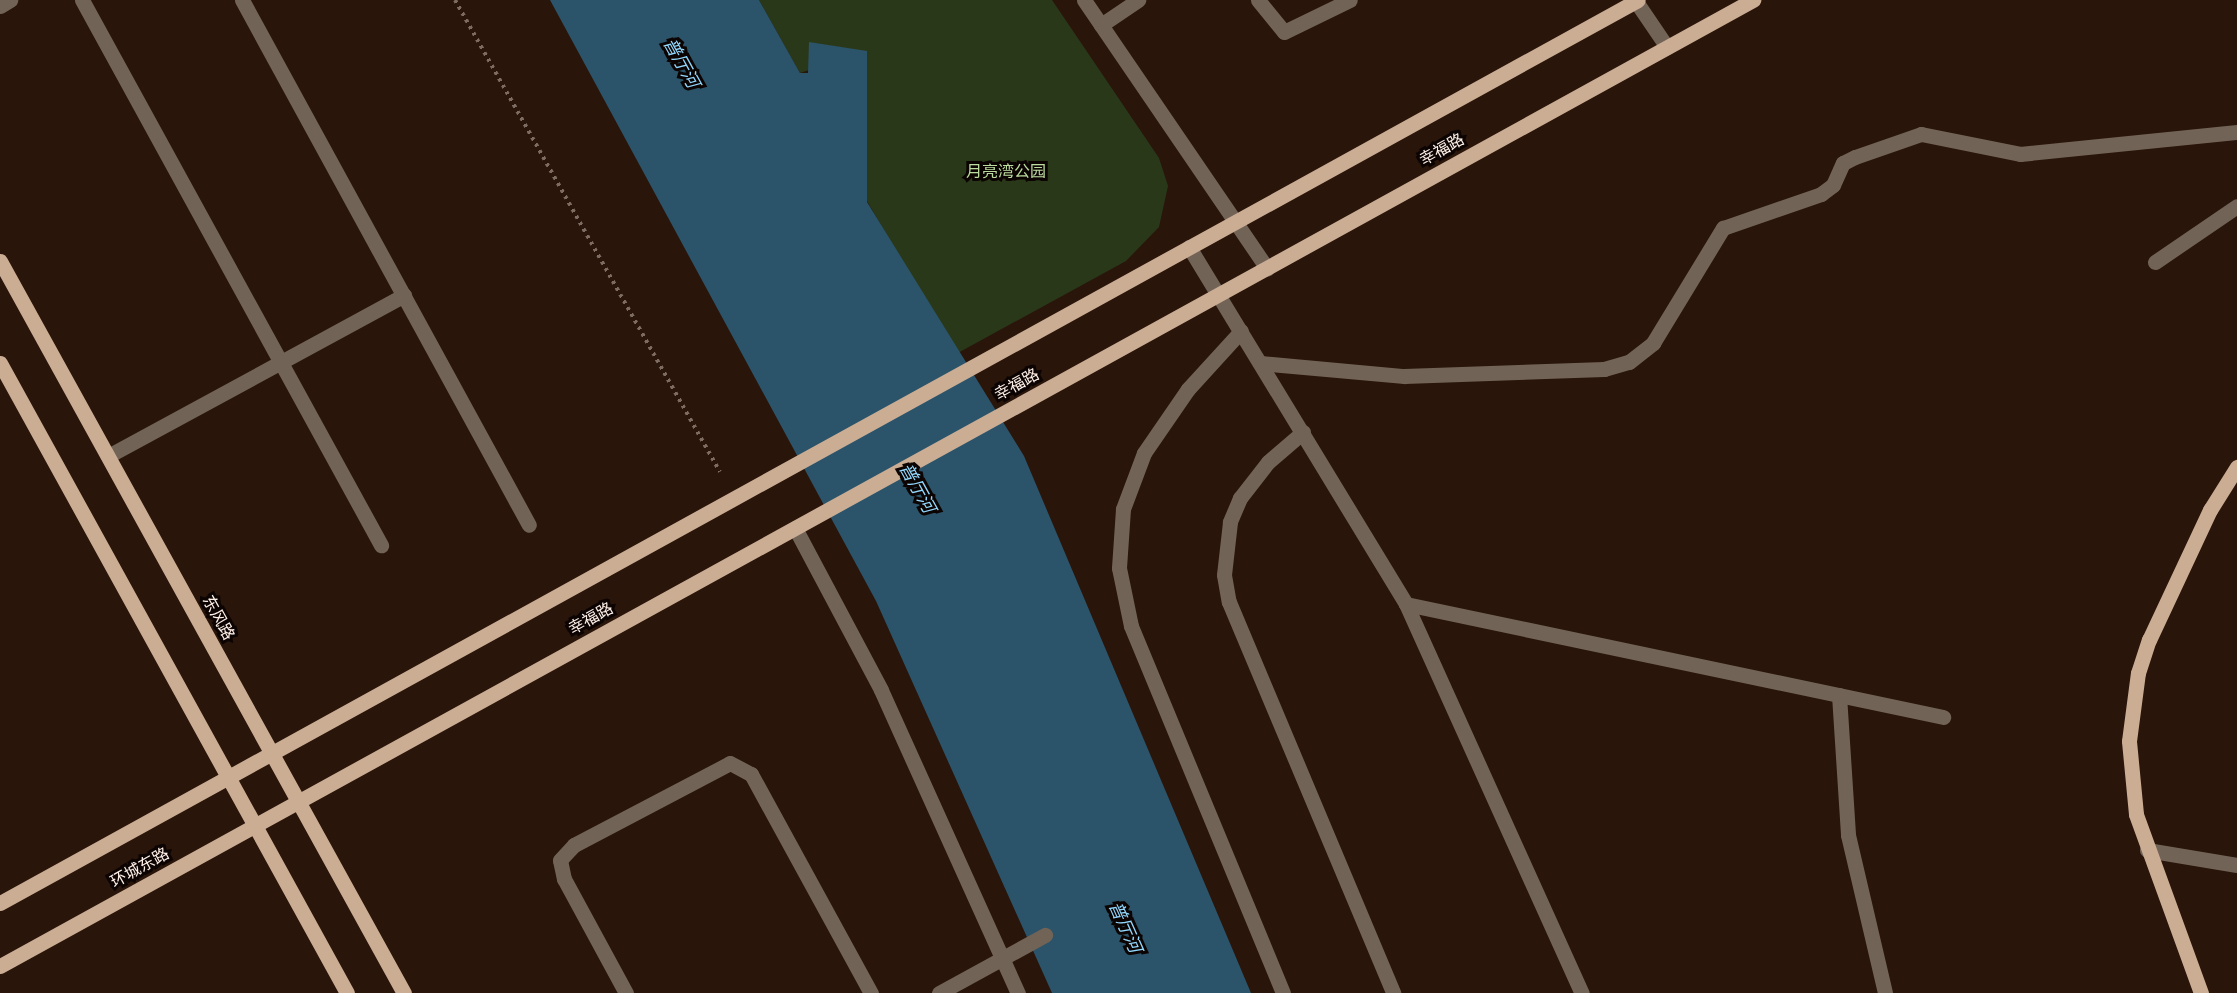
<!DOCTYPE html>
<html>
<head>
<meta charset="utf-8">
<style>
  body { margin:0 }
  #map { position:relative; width:2237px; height:993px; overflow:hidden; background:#29150a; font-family:Raleway,"Noto Sans SC",sans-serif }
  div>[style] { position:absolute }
  .green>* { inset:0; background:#2a381a }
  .water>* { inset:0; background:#2b5369 }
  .path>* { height:4px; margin-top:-2px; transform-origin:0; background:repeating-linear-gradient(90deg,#7e6c62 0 3px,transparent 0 7.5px) }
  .minor>* { height:15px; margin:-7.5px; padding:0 7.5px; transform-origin:7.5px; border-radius:7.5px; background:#726357 }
  .major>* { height:15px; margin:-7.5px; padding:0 7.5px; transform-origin:7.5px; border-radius:7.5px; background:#cbad94 }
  span { translate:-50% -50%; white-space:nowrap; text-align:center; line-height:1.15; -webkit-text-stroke:6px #0b0402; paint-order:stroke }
  .street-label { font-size:16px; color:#fff0e8 }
  .park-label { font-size:16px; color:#bcdb9e }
  .water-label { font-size:18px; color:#92d7fe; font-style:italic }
</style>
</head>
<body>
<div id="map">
  <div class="green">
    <div style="clip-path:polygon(759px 0,1052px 0,1159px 158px,1168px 186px,1159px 227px,1126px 261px,956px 354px,867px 201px,867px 51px,800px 73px)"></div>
  </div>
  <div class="water">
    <div style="clip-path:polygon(550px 0,759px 0,800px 73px,808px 73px,809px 42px,867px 51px,867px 202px,1024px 456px,1251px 993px,1052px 993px,876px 601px)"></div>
  </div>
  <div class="path">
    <div style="left:455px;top:0;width:541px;rotate:60.69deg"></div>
  </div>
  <div class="minor">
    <div style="left:82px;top:0;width:622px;rotate:61.25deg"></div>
    <div style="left:242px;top:0;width:598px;rotate:61.34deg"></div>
    <div style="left:1084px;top:0;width:325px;rotate:55.7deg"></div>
    <div style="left:1258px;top:0;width:41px;rotate:50.9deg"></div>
    <div style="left:1284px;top:32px;width:73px;rotate:-25.9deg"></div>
    <div style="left:1635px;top:0;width:57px;rotate:55.8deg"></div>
    <div style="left:0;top:6px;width:12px;rotate:-31deg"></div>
    <div style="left:1101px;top:25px;width:45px;rotate:-34deg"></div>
    <div style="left:1189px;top:247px;width:418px;rotate:58.7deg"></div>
    <div style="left:1406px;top:604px;width:427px;rotate:65.7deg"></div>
    <div style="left:2155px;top:262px;width:99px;rotate:-34.3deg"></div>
    <div style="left:1241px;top:331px;width:79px;rotate:132.4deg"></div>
    <div style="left:1188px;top:389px;width:78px;rotate:124.5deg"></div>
    <div style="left:1144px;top:453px;width:60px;rotate:110.6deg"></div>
    <div style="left:1123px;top:509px;width:59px;rotate:93.9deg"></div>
    <div style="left:1119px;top:568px;width:59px;rotate:78.3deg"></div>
    <div style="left:1131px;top:626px;width:397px;rotate:67.5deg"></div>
    <div style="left:1260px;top:363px;width:145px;rotate:5.2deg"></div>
    <div style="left:1404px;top:376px;width:200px;rotate:-2deg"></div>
    <div style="left:1604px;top:369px;width:26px;rotate:-16deg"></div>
    <div style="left:1629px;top:362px;width:31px;rotate:-38deg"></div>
    <div style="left:1653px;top:343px;width:135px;rotate:-58.7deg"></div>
    <div style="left:1723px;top:228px;width:104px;rotate:-19.1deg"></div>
    <div style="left:1821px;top:194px;width:15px;rotate:-37deg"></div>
    <div style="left:1833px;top:185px;width:24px;rotate:-66deg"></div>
    <div style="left:1843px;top:163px;width:13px;rotate:-27deg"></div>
    <div style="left:1855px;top:157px;width:70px;rotate:-19.2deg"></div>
    <div style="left:1921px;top:134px;width:101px;rotate:11.4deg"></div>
    <div style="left:2020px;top:154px;width:218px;rotate:-5.8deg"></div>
    <div style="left:1303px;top:432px;width:46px;rotate:139.4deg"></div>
    <div style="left:1268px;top:462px;width:46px;rotate:127.9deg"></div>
    <div style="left:1240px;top:498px;width:26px;rotate:113deg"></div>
    <div style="left:1230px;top:522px;width:53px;rotate:96.5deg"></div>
    <div style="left:1224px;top:575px;width:27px;rotate:80deg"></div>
    <div style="left:1229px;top:602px;width:424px;rotate:67.2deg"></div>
    <div style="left:108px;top:456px;width:337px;rotate:-28.5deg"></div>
    <div style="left:795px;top:528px;width:183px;rotate:62deg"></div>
    <div style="left:881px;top:690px;width:333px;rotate:65.7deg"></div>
    <div style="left:1406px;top:604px;width:549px;rotate:11.88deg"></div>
    <div style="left:1839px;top:695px;width:140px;rotate:86.3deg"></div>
    <div style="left:1848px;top:835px;width:162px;rotate:76.8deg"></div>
    <div style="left:2147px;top:850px;width:91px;rotate:9.5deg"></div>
    <div style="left:626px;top:993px;width:130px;rotate:-118.5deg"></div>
    <div style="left:564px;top:879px;width:19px;rotate:-102deg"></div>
    <div style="left:560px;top:860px;width:21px;rotate:-47deg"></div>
    <div style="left:574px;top:845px;width:176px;rotate:-27.7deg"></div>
    <div style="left:730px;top:763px;width:24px;rotate:28deg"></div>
    <div style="left:751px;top:774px;width:250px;rotate:61.3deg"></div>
    <div style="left:939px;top:993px;width:121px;rotate:-28.7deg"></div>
  </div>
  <div class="major">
    <div style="left:0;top:261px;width:836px;rotate:61.11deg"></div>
    <div style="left:0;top:363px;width:719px;rotate:61.15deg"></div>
    <div style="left:0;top:903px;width:1870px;rotate:-28.87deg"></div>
    <div style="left:0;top:966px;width:2002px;rotate:-28.86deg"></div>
    <div style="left:2201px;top:993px;width:190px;rotate:-110deg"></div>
    <div style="left:2136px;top:814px;width:73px;rotate:-95.5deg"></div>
    <div style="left:2129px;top:741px;width:69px;rotate:-82.5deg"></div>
    <div style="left:2138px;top:673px;width:35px;rotate:-72deg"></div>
    <div style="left:2149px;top:640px;width:144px;rotate:-64.9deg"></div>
    <div style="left:2210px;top:510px;width:51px;rotate:-57.9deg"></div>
  </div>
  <div class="street-label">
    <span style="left:1442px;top:150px;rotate:-29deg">幸福路</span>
    <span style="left:1017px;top:385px;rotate:-29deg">幸福路</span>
    <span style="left:218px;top:618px;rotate:61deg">东风路</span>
    <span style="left:591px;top:619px;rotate:-29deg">幸福路</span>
    <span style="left:140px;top:868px;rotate:-29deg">环城东路</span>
  </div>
  <div class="park-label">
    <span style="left:1006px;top:172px">月亮湾公园</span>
  </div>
  <div class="water-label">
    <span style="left:681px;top:63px;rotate:61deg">普厅河</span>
    <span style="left:917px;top:488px;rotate:61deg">普厅河</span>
    <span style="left:1125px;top:927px;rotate:66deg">普厅河</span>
  </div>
</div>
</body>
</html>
